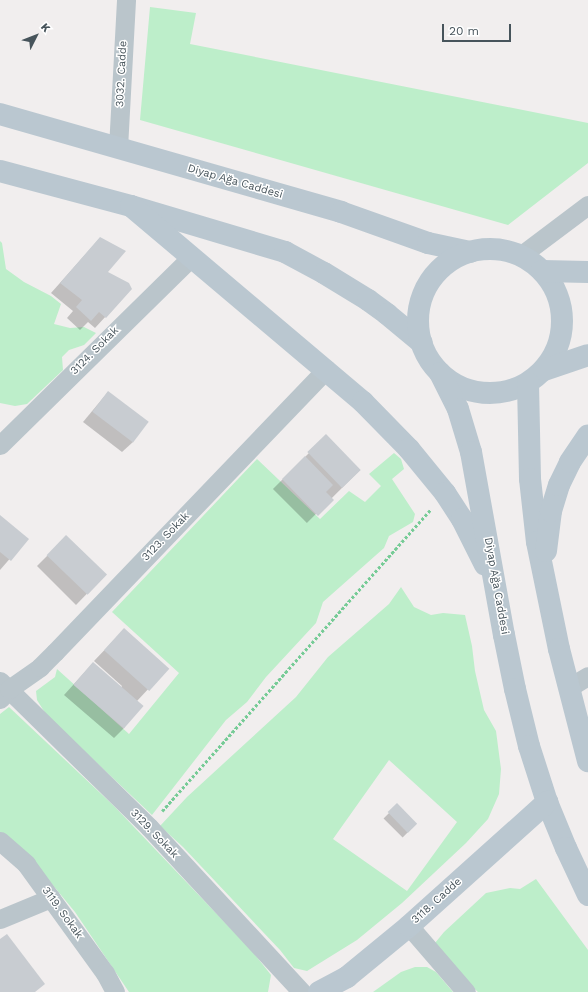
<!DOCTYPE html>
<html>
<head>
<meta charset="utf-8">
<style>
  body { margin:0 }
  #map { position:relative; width:588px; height:992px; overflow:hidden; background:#f1eeee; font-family:"Work Sans",sans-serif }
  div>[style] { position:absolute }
  .green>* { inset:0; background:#bdeeca }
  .shadow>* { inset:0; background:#0003; transform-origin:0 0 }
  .building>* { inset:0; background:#c8ccd1; transform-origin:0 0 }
  .path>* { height:2.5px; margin-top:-1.25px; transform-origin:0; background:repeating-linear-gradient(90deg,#76cb96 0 3px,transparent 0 5px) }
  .street>* { height:19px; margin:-9.5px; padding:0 9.5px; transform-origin:9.5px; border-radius:9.5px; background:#bac5cb }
  .secondary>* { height:22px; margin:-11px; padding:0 11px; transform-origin:11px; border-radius:11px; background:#bac7d0 }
  .secondary>.ring { margin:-11px; padding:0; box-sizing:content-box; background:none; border:22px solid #bac7d0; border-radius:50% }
  span { translate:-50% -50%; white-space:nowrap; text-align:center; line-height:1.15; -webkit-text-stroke:3px #fff; paint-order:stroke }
  .street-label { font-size:11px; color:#47545b }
  .north { position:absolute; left:16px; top:16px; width:40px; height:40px; -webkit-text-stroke:3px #fff; paint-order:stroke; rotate:48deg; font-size:11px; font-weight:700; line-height:16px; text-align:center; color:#47545b }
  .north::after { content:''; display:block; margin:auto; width:14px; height:18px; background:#47545b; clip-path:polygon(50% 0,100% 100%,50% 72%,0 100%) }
  .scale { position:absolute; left:442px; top:24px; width:69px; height:18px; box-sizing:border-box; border:2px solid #47545b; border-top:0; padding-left:5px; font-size:12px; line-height:14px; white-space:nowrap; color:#47545b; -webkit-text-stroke:3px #fff; paint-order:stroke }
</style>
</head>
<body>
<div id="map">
  <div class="green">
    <div style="clip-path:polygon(150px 7px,196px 13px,190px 44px,588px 123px,588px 163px,508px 225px,140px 120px)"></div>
    <div style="clip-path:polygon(0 241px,2px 243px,6px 269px,24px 282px,51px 296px,61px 304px,54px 324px,70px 328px,84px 327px,96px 333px,84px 345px,69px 350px,62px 357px,63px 370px,27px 404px,15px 406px,0 403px)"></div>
    <div style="clip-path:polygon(394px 453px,401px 459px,404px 469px,392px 479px,415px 514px,413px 522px,389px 536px,384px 548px,323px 602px,316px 623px,266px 677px,247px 702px,226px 720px,152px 815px,47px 716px,37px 700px,36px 691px,55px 677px,57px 669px,129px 734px,179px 673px,112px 612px,257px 459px,320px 519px,349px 491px,365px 502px,381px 486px,369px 474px)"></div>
    <div style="clip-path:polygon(evenodd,401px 587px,414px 607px,431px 615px,443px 613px,465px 615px,472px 646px,475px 671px,484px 710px,496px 731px,501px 769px,499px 794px,488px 819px,466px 843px,402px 903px,357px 940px,307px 971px,294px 968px,280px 950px,183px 847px,160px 826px,187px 797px,296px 697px,328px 657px,389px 604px,401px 587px,389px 760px,457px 822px,407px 891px,333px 839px,389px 760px)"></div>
    <div style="clip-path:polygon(9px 707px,114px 806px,252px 951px,271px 975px,268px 992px,129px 992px,75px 912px,42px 872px,0 835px,0 714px)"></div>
    <div style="clip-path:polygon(536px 879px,588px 950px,588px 992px,478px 992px,467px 982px,435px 943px,444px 932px,486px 893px,510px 888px,520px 889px)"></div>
    <div style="clip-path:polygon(415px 967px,427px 967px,436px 972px,453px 992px,373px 992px,401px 972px)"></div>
  </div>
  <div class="shadow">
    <div style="clip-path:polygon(100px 238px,106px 272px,131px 289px,95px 328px,88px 322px,80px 330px,67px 318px,73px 311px,51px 293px)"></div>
    <div style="clip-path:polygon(108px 392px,133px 442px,122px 452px,83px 422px)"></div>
    <div style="left:326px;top:436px;width:48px;height:75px;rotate:45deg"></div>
    <div style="clip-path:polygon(0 517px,27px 539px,0 570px)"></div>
    <div style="clip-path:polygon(56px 547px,105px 575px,76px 605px,37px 566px)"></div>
    <div style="clip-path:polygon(114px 640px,167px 669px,137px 701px,124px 728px,114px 738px,64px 695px,93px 663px,121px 688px,122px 686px,94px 661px)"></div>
    <div style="left:397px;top:805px;width:27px;height:19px;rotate:45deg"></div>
  </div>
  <div class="building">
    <div style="clip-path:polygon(100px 237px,126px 251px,108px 272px,129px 283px,132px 289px,106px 318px,99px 312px,91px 321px,76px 307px,82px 300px,60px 283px)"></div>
    <div style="left:108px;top:391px;width:51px;height:26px;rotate:37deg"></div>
    <div style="left:326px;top:434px;width:50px;height:26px;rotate:46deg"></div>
    <div style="clip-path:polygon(305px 456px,333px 485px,326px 492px,334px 500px,318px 516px,282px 479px)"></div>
    <div style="clip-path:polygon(0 515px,29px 539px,11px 561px,0 552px)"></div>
    <div style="left:66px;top:535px;width:57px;height:28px;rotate:44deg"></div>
    <div style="left:124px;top:628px;width:61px;height:30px;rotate:42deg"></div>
    <div style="left:93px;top:662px;width:67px;height:30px;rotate:41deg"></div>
    <div style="left:397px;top:803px;width:29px;height:13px;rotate:46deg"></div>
    <div style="clip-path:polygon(7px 934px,45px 984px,35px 992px,0 992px,0 939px)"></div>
  </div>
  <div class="path">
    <div style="left:162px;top:811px;width:403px;rotate:-48.3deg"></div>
  </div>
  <div class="street">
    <div style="left:118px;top:148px;width:148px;rotate:-86.9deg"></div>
    <div style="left:520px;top:256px;width:85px;rotate:-36.9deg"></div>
    <div style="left:0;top:445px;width:268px;rotate:-44.5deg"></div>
    <div style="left:0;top:681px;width:209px;rotate:44.4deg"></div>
    <div style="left:149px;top:827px;width:225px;rotate:47.2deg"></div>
    <div style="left:568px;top:688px;width:23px;rotate:-31deg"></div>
    <div style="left:0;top:699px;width:13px;rotate:-48deg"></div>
    <div style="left:9px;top:689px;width:38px;rotate:-35deg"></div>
    <div style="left:40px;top:667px;width:21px;rotate:-45deg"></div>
    <div style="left:55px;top:652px;width:392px;rotate:-46.2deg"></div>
    <div style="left:0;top:841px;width:35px;rotate:41deg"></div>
    <div style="left:26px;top:864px;width:135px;rotate:54.1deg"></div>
    <div style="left:105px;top:973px;width:21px;rotate:62deg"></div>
    <div style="left:0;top:919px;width:55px;rotate:-22.4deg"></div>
    <div style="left:409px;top:926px;width:87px;rotate:49.2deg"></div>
  </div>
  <div class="secondary">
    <div style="left:0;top:114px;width:355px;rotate:16deg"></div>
    <div style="left:341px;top:212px;width:92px;rotate:19.6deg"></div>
    <div style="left:428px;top:243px;width:43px;rotate:12.1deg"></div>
    <div style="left:0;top:171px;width:136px;rotate:15deg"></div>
    <div style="left:131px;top:206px;width:161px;rotate:16.6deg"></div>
    <div style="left:285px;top:252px;width:44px;rotate:28.3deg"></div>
    <div style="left:324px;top:273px;width:52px;rotate:31.5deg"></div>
    <div style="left:368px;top:300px;width:24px;rotate:36deg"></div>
    <div style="left:387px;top:314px;width:45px;rotate:39.6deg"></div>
    <div style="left:131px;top:206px;width:304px;rotate:40.2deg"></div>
    <div style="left:363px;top:402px;width:66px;rotate:45.6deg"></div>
    <div style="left:409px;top:449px;width:57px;rotate:50.7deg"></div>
    <div style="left:445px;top:493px;width:31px;rotate:57deg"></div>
    <div style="left:462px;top:519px;width:51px;rotate:63.4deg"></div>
    <div class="ring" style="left:418px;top:249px;width:122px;height:122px"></div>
    <div style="left:542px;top:271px;width:46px;rotate:1.2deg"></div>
    <div style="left:544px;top:370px;width:46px;rotate:-18.8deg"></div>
    <div style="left:440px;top:373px;width:40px;rotate:63.4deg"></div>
    <div style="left:458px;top:409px;width:45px;rotate:73.2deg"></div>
    <div style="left:471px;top:452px;width:186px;rotate:79.8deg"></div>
    <div style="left:504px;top:635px;width:55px;rotate:78.5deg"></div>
    <div style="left:515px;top:689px;width:59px;rotate:76.2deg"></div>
    <div style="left:529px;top:746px;width:59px;rotate:72.2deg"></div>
    <div style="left:547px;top:802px;width:50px;rotate:67.6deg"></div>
    <div style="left:566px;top:848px;width:52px;rotate:64.9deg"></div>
    <div style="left:528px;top:383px;width:96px;rotate:88.8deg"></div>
    <div style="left:530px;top:479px;width:63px;rotate:83.7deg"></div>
    <div style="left:537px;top:542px;width:109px;rotate:78.4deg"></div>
    <div style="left:559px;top:649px;width:116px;rotate:75.5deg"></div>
    <div style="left:546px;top:551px;width:40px;rotate:-82.9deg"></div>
    <div style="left:551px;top:511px;width:27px;rotate:-73deg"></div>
    <div style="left:559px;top:485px;width:25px;rotate:-64deg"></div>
    <div style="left:570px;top:462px;width:32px;rotate:-56deg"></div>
    <div style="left:319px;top:992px;width:32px;rotate:-28deg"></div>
    <div style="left:347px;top:977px;width:80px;rotate:-39.4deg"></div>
    <div style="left:409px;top:926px;width:186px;rotate:-41.9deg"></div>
  </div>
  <div class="street-label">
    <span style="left:122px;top:74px;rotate:-87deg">3032. Cadde</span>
    <span style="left:235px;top:182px;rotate:16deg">Diyap Ağa Caddesi</span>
    <span style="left:95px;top:351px;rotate:-45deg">3124. Sokak</span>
    <span style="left:166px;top:537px;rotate:-46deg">3123. Sokak</span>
    <span style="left:496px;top:586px;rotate:80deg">Diyap Ağa Caddesi</span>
    <span style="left:154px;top:834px;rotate:46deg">3129. Sokak</span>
    <span style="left:437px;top:901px;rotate:-42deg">3118. Cadde</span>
    <span style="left:62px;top:913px;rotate:54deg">3119. Sokak</span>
  </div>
  <div class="north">K</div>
  <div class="scale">20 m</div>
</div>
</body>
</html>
